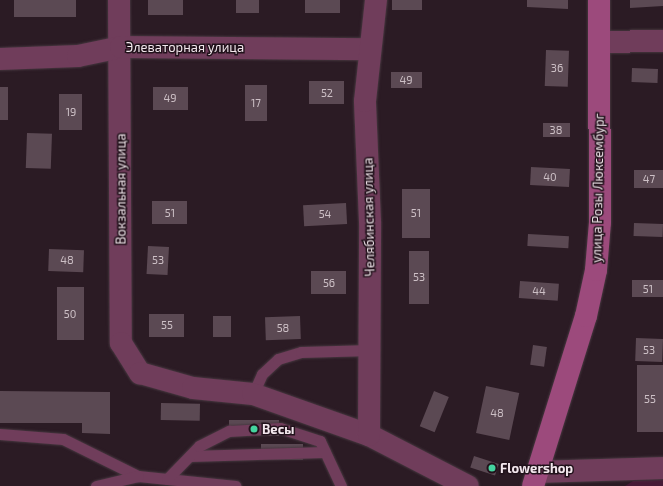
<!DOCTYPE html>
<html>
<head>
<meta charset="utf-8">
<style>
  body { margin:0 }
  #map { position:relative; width:663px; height:486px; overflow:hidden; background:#2b1b24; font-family:"Exo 2",sans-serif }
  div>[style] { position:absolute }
  .green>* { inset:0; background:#461a36 }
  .building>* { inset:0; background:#5b4953; transform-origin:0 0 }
  .roads { filter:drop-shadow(0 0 1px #473840) drop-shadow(0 0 1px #473840) }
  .lane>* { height:11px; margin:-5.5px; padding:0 5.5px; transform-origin:5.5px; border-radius:5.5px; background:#703d5b }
  .street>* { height:22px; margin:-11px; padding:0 11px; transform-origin:11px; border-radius:11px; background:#703d5b }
  .secondary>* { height:22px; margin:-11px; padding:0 11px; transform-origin:11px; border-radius:11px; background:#9c4a7c }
  .dots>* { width:11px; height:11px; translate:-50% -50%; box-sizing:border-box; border:2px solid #21121b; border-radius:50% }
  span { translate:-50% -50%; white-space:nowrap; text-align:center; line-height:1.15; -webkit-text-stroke:3px #21121b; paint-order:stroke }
  .number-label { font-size:11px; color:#cdc0c6 }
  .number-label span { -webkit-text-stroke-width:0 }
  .street-label { font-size:13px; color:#f3e7ed }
  .poi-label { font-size:13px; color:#f3e7ed; font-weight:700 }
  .left { translate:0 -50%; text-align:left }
</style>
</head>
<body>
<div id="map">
  <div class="green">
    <div style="clip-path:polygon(663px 480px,663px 486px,625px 486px,633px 481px)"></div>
  </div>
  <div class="building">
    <div style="left:14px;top:0;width:62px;height:17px"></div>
    <div style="left:148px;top:0;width:35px;height:15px"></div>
    <div style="left:236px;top:0;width:23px;height:13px"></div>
    <div style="left:305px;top:0;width:35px;height:13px"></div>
    <div style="left:392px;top:0;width:30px;height:10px"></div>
    <div style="clip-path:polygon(527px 0,568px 0,568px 9px,527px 7px)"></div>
    <div style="clip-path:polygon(630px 0,663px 0,663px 6px,630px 8px)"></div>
    <div style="left:546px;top:50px;width:23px;height:36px;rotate:2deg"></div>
    <div style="left:632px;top:68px;width:26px;height:14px;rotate:2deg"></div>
    <div style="left:391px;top:72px;width:31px;height:16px"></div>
    <div style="left:344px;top:81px;width:23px;height:35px;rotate:90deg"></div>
    <div style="left:245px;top:85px;width:22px;height:36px"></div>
    <div style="left:0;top:87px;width:8px;height:33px"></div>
    <div style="left:153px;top:87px;width:35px;height:23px"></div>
    <div style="left:82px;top:94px;width:36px;height:23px;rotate:90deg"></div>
    <div style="left:543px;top:123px;width:27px;height:14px"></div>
    <div style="left:27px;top:133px;width:25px;height:35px;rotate:2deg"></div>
    <div style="left:531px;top:167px;width:39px;height:18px;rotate:3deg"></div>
    <div style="left:634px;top:170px;width:29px;height:18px"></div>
    <div style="left:402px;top:189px;width:28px;height:49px"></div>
    <div style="left:187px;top:201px;width:23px;height:35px;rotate:90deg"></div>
    <div style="left:346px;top:203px;width:21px;height:43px;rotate:87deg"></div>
    <div style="left:634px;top:223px;width:29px;height:13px;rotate:2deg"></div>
    <div style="left:528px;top:234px;width:41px;height:12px;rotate:3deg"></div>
    <div style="left:148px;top:246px;width:21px;height:28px;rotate:3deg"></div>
    <div style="left:49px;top:249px;width:35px;height:22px;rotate:2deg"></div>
    <div style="left:409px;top:251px;width:20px;height:53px"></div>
    <div style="left:346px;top:271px;width:23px;height:35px;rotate:90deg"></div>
    <div style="left:663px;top:280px;width:17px;height:31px;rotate:90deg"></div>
    <div style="left:520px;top:281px;width:39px;height:17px;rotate:4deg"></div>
    <div style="left:57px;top:287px;width:27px;height:53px"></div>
    <div style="left:149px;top:314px;width:35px;height:23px"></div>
    <div style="left:213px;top:316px;width:18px;height:21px"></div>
    <div style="left:300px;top:316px;width:23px;height:35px;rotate:88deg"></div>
    <div style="left:636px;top:338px;width:27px;height:23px;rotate:2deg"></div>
    <div style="left:533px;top:345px;width:14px;height:20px;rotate:8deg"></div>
    <div style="left:637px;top:365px;width:26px;height:67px"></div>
    <div style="left:486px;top:386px;width:34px;height:48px;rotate:12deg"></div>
    <div style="clip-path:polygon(0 391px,110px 392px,110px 434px,82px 433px,82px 423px,0 423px)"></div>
    <div style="left:434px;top:391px;width:16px;height:38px;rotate:22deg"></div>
    <div style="left:161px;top:403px;width:39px;height:17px;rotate:1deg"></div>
    <div style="left:279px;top:420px;width:16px;height:50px;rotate:90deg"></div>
    <div style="left:261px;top:444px;width:42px;height:16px"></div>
    <div style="left:474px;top:456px;width:26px;height:12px;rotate:18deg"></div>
  </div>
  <div class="roads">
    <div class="lane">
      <div style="left:253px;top:394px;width:22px;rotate:-66deg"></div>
      <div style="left:262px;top:374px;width:22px;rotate:-43deg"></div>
      <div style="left:278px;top:359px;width:24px;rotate:-17deg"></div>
      <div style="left:301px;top:352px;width:70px;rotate:-1.6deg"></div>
      <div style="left:0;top:434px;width:63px;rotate:4.5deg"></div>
      <div style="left:63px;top:439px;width:84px;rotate:26.3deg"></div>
      <div style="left:138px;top:476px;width:98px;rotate:5.9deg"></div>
      <div style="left:190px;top:456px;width:135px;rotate:-1.7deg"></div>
      <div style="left:167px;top:479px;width:46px;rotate:-45.9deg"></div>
      <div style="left:199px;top:446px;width:34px;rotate:-27deg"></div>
      <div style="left:229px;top:431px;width:51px;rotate:-3.4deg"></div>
      <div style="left:280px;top:428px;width:42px;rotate:18deg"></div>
      <div style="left:320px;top:441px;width:50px;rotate:65deg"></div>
      <div style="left:96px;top:486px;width:43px;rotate:-13.4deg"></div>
    </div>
    <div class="street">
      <div style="left:119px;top:0;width:343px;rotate:89.7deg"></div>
      <div style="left:121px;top:343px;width:36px;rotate:58deg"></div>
      <div style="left:140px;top:373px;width:55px;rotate:15.8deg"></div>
      <div style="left:193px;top:388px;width:60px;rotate:5.7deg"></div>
      <div style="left:253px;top:394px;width:123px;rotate:19.5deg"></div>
      <div style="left:369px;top:435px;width:111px;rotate:27.3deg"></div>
      <div style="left:599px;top:42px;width:64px;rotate:-0.9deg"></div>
      <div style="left:0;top:59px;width:78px;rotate:-2.2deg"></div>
      <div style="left:78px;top:56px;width:44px;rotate:-11.8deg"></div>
      <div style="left:121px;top:47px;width:249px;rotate:0.5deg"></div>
      <div style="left:369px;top:435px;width:213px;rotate:-89.7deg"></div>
      <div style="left:370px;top:222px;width:121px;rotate:-92.4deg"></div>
      <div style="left:365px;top:101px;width:102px;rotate:-83.8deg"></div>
      <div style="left:539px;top:472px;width:124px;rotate:-1.8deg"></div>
    </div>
    <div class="secondary">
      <div style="left:533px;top:486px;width:178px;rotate:-72.7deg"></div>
      <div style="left:586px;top:316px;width:47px;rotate:-77.7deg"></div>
      <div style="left:596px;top:270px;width:48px;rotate:-85.2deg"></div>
      <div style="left:600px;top:222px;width:222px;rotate:-90.3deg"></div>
    </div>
  </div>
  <div class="dots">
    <div style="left:254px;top:429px;background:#44d49f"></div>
    <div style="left:492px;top:468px;background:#44d49f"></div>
  </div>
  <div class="number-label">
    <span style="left:557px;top:68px">36</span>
    <span style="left:406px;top:80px">49</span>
    <span style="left:327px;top:93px">52</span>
    <span style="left:170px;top:98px">49</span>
    <span style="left:256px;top:103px">17</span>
    <span style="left:71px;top:112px">19</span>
    <span style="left:556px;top:130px">38</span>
    <span style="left:550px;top:177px">40</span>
    <span style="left:649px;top:179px">47</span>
    <span style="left:170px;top:213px">51</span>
    <span style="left:416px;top:213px">51</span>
    <span style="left:325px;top:214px">54</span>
    <span style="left:67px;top:260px">48</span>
    <span style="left:158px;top:260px">53</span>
    <span style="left:419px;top:277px">53</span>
    <span style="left:329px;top:283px">56</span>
    <span style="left:648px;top:289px">51</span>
    <span style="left:539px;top:291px">44</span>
    <span style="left:70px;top:314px">50</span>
    <span style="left:167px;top:325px">55</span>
    <span style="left:283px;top:328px">58</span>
    <span style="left:649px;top:350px">53</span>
    <span style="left:650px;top:399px">55</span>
    <span style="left:497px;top:413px">48</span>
  </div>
  <div class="street-label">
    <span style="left:185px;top:47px">Элеваторная улица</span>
    <span style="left:598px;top:188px;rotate:-89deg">улица Розы Люксембург</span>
    <span style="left:121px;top:189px;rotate:-90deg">Вокзальная улица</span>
    <span style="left:369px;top:217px;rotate:-91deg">Челябинская улица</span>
  </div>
  <div class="poi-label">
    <span class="left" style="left:262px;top:429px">Весы</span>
    <span class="left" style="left:500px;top:468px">Flowershop</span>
  </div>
</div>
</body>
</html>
